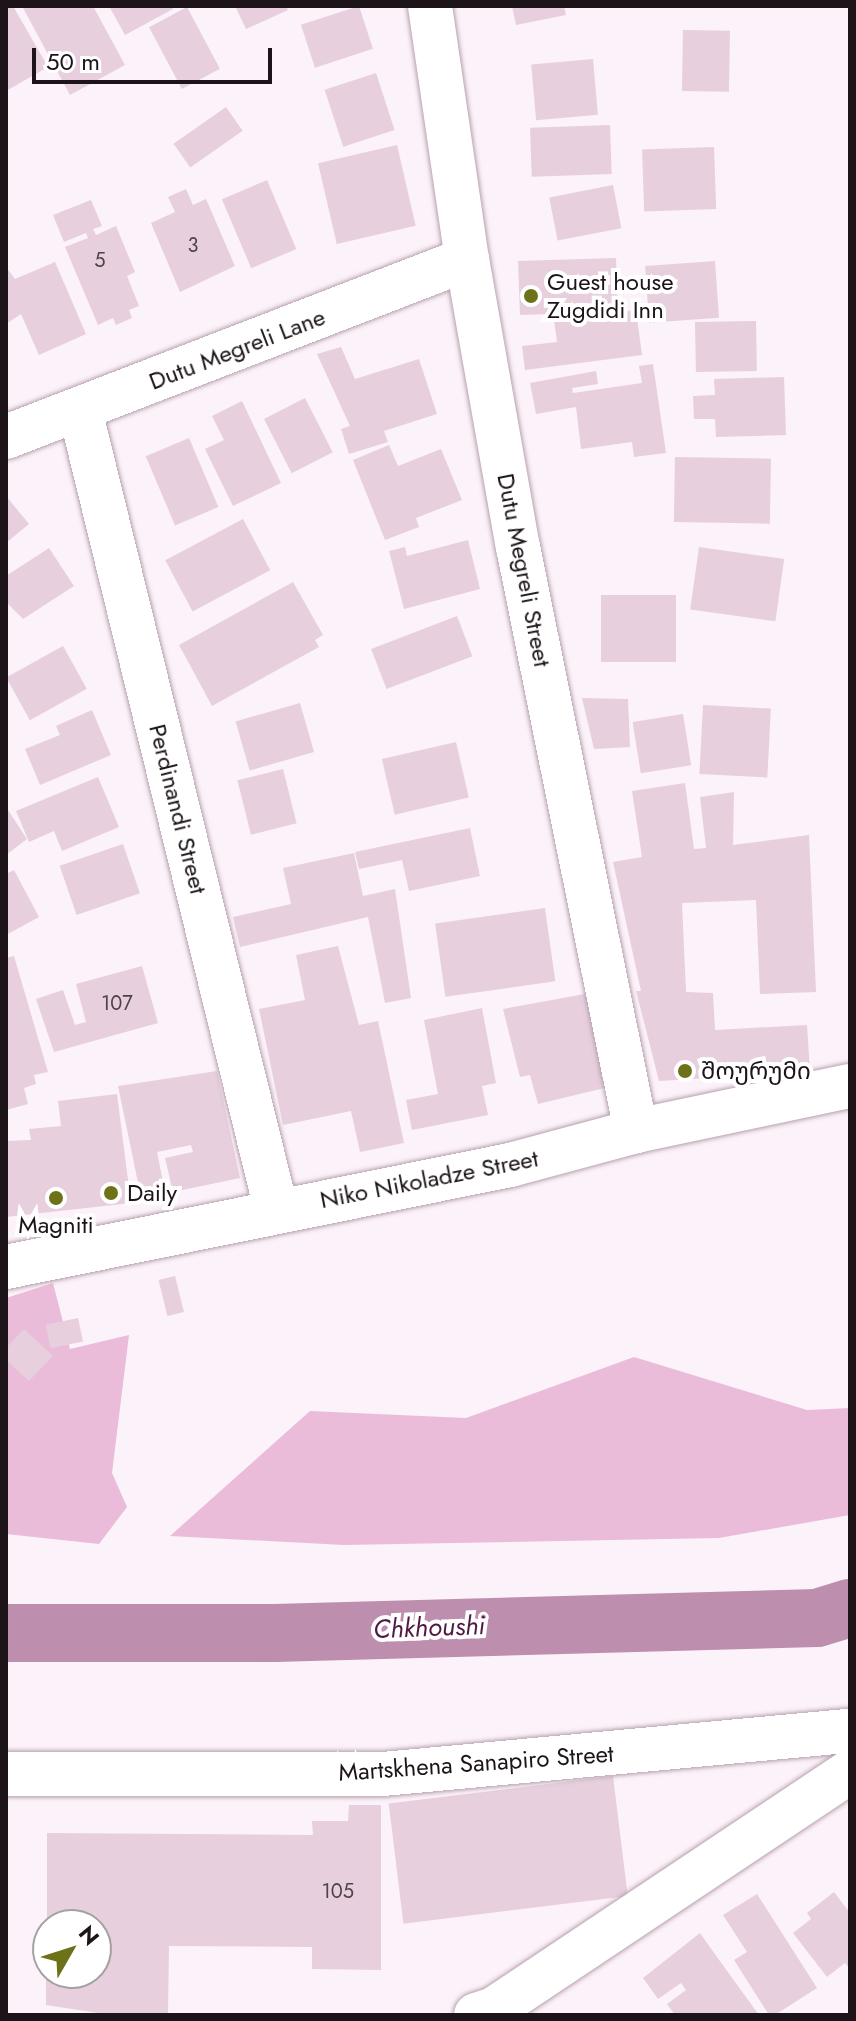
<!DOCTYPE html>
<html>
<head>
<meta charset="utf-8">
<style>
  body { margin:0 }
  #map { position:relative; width:856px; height:2021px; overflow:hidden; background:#fcf2f9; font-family:Jost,"Noto Sans Georgian",sans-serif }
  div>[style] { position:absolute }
  .green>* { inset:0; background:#eabcda }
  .river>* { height:58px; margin:-29px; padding:0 29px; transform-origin:29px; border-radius:29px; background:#bd8ead }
  .building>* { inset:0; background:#e7cfde; transform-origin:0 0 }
  .roads { filter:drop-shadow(0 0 2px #b7a1af) drop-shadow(0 0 2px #b7a1af) }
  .minor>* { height:44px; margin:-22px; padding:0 22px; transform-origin:22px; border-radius:22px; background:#fff }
  .dots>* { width:22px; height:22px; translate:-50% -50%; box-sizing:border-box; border:4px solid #fff; border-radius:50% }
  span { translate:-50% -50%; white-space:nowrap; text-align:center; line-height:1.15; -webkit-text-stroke:8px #fff; paint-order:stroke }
  .number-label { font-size:20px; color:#4f434a }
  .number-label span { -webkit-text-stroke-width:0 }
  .poi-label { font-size:24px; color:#1c1419 }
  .left { translate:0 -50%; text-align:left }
  .street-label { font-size:24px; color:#1c1419 }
  .water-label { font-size:26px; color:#501842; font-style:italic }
  .frame { position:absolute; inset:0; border:8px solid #1c1419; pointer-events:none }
  .north { position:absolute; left:32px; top:1909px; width:80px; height:80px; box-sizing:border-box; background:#fff; border:2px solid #a4a1a3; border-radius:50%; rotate:51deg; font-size:22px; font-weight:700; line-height:32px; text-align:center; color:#1c1419 }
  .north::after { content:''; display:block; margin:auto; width:28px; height:36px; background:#6d7218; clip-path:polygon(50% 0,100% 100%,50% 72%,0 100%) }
  .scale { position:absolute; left:32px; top:48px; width:240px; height:36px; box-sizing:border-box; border:4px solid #1c1419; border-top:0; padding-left:10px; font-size:24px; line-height:28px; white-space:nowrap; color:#1c1419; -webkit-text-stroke:6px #fff; paint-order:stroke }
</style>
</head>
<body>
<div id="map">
  <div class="green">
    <div style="clip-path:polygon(53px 1283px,70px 1349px,129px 1335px,112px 1473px,127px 1507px,99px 1544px,6px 1534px,6px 1298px)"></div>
    <div style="clip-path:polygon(634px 1357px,807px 1410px,850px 1408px,850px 1515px,719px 1538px,344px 1545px,170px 1536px,310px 1411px,466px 1418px)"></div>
  </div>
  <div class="river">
    <div style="left:6px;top:1633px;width:268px"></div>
    <div style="left:274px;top:1633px;width:543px;rotate:-1.58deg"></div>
    <div style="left:817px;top:1618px;width:34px;rotate:-17deg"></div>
  </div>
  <div class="building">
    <div style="clip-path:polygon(6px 6px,13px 6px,48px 67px,6px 91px)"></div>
    <div style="clip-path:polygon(22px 6px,93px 6px,125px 65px,70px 95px)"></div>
    <div style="clip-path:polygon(109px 6px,172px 6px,173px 9px,125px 35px)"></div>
    <div style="clip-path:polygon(235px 6px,286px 6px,288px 10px,246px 29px)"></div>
    <div style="left:359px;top:6px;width:45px;height:61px;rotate:72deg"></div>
    <div style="clip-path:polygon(512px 6px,564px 6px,566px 15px,516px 25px)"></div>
    <div style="left:187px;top:7px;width:70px;height:43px;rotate:62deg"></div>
    <div style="left:683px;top:30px;width:47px;height:61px;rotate:1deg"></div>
    <div style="left:593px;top:59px;width:56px;height:62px;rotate:85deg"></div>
    <div style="left:376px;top:73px;width:60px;height:54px;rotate:72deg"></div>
    <div style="left:226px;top:107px;width:29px;height:64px;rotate:55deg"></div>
    <div style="left:610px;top:125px;width:49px;height:80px;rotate:88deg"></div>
    <div style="left:397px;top:145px;width:83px;height:81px;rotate:77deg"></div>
    <div style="left:714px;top:147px;width:62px;height:72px;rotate:88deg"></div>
    <div style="left:267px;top:180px;width:75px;height:49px;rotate:67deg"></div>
    <div style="left:613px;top:185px;width:44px;height:65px;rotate:79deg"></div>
    <div style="clip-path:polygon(186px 189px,193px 205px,206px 199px,235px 266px,180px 292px,151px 223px,175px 212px,168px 197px)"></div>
    <div style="clip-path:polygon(91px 200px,102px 226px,93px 229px,96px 235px,116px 226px,135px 272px,127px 276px,139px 306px,129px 310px,132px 318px,116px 325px,113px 318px,98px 325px,65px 247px,88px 238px,86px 233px,64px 242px,53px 215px)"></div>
    <div style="clip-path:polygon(616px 258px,618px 312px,636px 310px,642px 355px,525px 370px,522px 346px,557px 342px,554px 320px,614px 312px,520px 315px,518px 261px)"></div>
    <div style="left:715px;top:261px;width:57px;height:70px;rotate:86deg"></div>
    <div style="clip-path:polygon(55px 262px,86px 334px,39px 355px,21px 314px,6px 324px,6px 267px,15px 279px)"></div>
    <div style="left:756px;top:321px;width:50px;height:61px;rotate:89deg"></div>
    <div style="clip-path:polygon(341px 347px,355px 379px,419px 359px,437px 414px,384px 431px,388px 442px,349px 454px,341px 429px,350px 426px,317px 354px)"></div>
    <div style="clip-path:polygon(653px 364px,666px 453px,634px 457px,632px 442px,581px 449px,576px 407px,536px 414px,530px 383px,596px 371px,598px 384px,572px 388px,573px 393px,642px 383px,639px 366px)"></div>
    <div style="clip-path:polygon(784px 377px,786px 435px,716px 437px,715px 419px,694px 419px,693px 396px,715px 395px,714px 379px)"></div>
    <div style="left:305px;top:398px;width:61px;height:46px;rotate:63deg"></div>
    <div style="clip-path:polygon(242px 401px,281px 483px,233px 506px,205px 449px,224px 440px,212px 416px)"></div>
    <div style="left:189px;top:438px;width:75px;height:47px;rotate:67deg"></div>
    <div style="clip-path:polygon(389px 445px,398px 466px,441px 449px,462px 500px,416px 518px,419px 527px,385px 540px,353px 460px)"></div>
    <div style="left:675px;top:457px;width:96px;height:65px;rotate:1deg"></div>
    <div style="clip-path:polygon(6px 496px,29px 524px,6px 543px)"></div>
    <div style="left:243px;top:519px;width:58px;height:88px;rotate:62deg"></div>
    <div style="clip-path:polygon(468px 540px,480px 589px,404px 609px,389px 551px,405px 547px,407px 556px)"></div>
    <div style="left:699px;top:547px;width:86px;height:63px;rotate:8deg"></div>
    <div style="clip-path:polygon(49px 548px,74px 586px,23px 619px,6px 602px,6px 576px)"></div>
    <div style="clip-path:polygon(293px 582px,323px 635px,315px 640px,319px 647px,212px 706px,179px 645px)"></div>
    <div style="left:601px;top:595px;width:75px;height:67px"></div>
    <div style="left:457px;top:616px;width:43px;height:92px;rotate:69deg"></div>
    <div style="left:63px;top:646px;width:49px;height:65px;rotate:61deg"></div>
    <div style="clip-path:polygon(582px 698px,628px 699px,630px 747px,594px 749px)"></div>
    <div style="left:300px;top:703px;width:51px;height:67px;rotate:74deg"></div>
    <div style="left:703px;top:705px;width:68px;height:69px;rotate:3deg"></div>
    <div style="clip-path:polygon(92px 710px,111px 755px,40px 785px,25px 749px,60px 735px,56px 726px)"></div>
    <div style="left:683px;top:714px;width:52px;height:51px;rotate:81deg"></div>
    <div style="left:456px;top:742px;width:57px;height:76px;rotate:77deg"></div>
    <div style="left:283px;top:769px;width:56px;height:47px;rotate:76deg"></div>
    <div style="clip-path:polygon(98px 777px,119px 827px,62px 851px,54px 831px,29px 842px,16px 811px)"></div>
    <div style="clip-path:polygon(685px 783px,694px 849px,706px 848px,700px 797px,734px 792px,733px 845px,809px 835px,816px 992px,760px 994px,756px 900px,682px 903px,686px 992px,713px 993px,715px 1030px,807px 1025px,810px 1072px,659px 1081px,636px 991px,641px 991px,613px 862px,642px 857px,632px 791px)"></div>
    <div style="clip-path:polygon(6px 807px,27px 839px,6px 855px)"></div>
    <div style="clip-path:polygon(470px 828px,480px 876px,409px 891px,402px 860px,359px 869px,355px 852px)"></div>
    <div style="left:123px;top:844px;width:52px;height:67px;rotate:71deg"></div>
    <div style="clip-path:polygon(354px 853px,363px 896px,395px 889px,411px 998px,385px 1003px,368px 917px,240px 947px,233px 917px,291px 904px,283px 868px)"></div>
    <div style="clip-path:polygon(14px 870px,39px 917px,6px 935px,6px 874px)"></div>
    <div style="left:545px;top:908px;width:74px;height:111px;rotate:82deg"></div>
    <div style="clip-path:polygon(338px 946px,359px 1025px,378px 1021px,404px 1143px,360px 1152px,351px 1111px,283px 1125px,259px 1009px,305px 1000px,296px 955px)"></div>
    <div style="clip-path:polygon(14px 956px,48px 1072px,34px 1075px,36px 1084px,24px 1088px,28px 1104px,6px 1110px,6px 958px)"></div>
    <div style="clip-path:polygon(142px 966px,158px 1023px,54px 1052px,36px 999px,63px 990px,75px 1025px,86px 1022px,76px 984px)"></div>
    <div style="clip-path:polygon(590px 993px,613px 1086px,538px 1104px,530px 1075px,520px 1077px,503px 1009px)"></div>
    <div style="clip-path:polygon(482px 1008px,496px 1083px,482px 1086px,488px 1115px,412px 1130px,406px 1100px,438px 1094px,424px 1020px)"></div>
    <div style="clip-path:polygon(217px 1071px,240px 1178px,173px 1192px,165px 1158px,193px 1152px,191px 1145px,157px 1152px,166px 1197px,142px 1202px,118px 1086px)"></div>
    <div style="clip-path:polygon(117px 1094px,131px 1203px,6px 1217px,6px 1141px,31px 1140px,29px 1129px,61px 1126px,58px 1101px)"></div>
    <div style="left:175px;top:1276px;width:37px;height:17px;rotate:76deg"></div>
    <div style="left:78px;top:1318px;width:24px;height:33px;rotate:78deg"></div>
    <div style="clip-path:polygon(24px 1329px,53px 1356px,29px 1381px,6px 1360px,6px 1348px)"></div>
    <div style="left:613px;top:1776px;width:121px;height:226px;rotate:83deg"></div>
    <div style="clip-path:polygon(349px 1805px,381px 1805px,381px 1970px,312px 1969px,312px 1947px,169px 1946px,168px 2015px,111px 2015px,46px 2005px,46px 1973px,96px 1973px,96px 1925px,47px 1925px,47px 1833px,313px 1835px,312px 1821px,348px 1821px)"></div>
    <div style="clip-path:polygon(834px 1892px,850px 1913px,850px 1969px,845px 1963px,827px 1977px,793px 1933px,811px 1919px,807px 1913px)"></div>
    <div style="clip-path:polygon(757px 1894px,817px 1988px,775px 2015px,769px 2015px,734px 1960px,747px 1952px,723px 1915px)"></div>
    <div style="clip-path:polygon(700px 1933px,722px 1964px,759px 2015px,675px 2015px,667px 2004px,686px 1990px,681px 1983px,658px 1999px,643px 1978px)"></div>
  </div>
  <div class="roads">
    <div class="minor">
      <div style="left:430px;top:6px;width:256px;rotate:81.7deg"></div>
      <div style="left:467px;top:259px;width:292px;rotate:80deg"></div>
      <div style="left:518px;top:547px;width:596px;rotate:78.58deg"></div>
      <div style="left:80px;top:410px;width:823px;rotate:76.22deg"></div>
      <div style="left:6px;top:437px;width:494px;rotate:-21.1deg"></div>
      <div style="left:6px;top:1267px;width:514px;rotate:-11.44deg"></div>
      <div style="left:510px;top:1165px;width:131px;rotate:-15.1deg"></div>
      <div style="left:636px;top:1131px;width:219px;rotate:-11.9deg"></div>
      <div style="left:6px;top:1774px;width:377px"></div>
      <div style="left:383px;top:1774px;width:469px;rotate:-5.3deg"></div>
      <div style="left:476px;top:2015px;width:19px;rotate:-18deg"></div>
      <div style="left:494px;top:2009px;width:428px;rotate:-33.7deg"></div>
    </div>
  </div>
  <div class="dots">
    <div style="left:531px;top:296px;background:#6d7218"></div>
    <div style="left:685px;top:1071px;background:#6d7218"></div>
    <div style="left:111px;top:1193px;background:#6d7218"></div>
    <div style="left:56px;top:1198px;background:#6d7218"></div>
  </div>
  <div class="number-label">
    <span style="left:193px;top:245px">3</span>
    <span style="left:100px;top:260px">5</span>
    <span style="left:117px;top:1003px">107</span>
    <span style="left:338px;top:1891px">105</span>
  </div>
  <div class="poi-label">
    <span class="left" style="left:547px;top:296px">Guest house<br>Zugdidi Inn</span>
    <span class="left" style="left:701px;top:1071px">შოურუმი</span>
    <span class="left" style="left:127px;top:1193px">Daily</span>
    <span style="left:56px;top:1225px">Magniti</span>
  </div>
  <div class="street-label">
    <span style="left:237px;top:349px;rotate:-21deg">Dutu Megreli Lane</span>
    <span style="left:524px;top:570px;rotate:79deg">Dutu Megreli Street</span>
    <span style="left:178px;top:809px;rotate:76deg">Perdinandi Street</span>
    <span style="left:429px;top:1179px;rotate:-11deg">Niko Nikoladze Street</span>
    <span style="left:476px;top:1763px;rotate:-4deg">Martskhena Sanapiro Street</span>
  </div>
  <div class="water-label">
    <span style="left:429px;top:1628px;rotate:-2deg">Chkhoushi</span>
  </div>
  <div class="frame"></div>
  <div class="north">N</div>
  <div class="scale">50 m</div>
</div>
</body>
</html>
